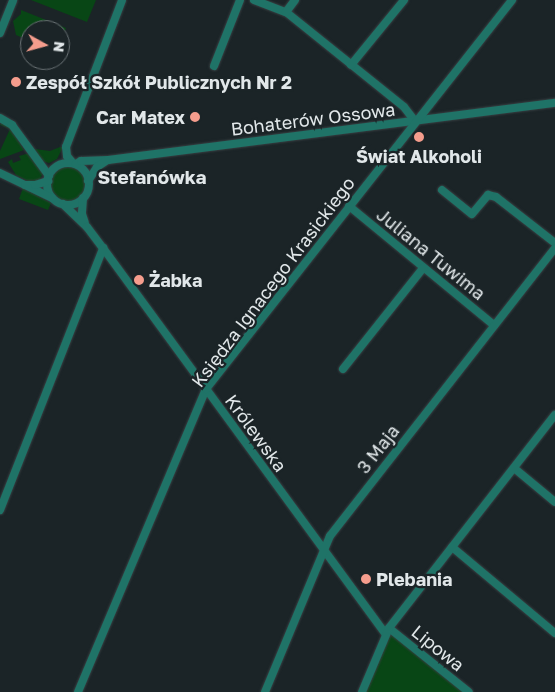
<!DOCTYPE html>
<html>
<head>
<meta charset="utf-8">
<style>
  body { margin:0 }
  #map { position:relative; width:555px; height:692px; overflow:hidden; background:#1b2427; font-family:"Golos Text",sans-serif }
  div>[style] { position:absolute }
  .green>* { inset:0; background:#084615 }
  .round { border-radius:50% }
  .roads { filter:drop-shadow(0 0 1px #373f42) drop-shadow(0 0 1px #373f42) }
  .street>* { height:8px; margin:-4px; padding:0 4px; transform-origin:4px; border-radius:4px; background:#1f7367 }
  .street>.ring { margin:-4px; padding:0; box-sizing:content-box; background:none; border:8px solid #1f7367; border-radius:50% }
  .dots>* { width:14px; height:14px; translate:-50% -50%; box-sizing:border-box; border:2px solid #1b2427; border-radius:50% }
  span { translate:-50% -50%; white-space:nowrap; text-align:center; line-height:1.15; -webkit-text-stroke:4.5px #1b2427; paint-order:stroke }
  .poi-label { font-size:18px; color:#e1e7e9; font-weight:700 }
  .left { translate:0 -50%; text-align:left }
  .right { translate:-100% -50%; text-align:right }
  .street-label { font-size:18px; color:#e1e7e9 }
  .neighbourhood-label { font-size:19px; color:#e1e7e9; font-weight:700 }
  .north { position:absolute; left:20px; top:20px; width:50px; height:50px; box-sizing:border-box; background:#1b2427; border:1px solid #6a7275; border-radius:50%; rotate:97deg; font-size:14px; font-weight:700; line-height:20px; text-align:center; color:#e1e7e9 }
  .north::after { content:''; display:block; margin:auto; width:18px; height:22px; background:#f59d8d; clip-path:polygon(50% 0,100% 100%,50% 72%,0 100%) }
</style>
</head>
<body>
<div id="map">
  <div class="green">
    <div style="clip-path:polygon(31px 0,96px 0,87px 22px)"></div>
    <div style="clip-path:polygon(21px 10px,66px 28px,65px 31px,61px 30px,63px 37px,60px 43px,60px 30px,30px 30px,30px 41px,16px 35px,13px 21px,21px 14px)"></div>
    <div style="clip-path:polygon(2px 122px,8px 125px,24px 150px,0 159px,0 151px,10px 129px,0 125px)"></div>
    <div style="clip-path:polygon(60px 147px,63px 147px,57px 159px,49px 163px,43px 161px,35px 149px,50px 151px)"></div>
    <div style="clip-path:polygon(30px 153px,43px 173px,39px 181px,30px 182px,16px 175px,8px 162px,12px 159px,13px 163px,21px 160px,19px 156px)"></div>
    <div class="round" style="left:51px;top:167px;width:34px;height:34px"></div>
    <div style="clip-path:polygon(23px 188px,51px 203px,48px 210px,19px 199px)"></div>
    <div style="clip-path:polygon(390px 632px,464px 692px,364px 692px)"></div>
  </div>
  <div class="roads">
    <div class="street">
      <div style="left:254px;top:0;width:34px;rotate:21deg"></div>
      <div style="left:286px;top:12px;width:151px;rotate:38.8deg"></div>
      <div style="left:404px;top:107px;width:18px;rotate:52deg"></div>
      <div style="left:286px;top:12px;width:15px;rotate:-53deg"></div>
      <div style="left:0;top:33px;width:35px;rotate:-68deg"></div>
      <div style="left:351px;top:65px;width:84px;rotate:-50.8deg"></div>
      <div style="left:214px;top:66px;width:71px;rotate:-68.5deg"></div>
      <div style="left:0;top:118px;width:14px;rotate:30deg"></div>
      <div style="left:12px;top:125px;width:63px;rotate:54deg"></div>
      <div style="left:73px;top:163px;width:9px;rotate:-131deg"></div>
      <div style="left:67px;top:156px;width:9px;rotate:-96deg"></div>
      <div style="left:66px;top:147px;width:157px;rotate:-69.1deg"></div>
      <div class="ring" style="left:47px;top:163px;width:34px;height:34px"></div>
      <div style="left:76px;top:164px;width:6px;rotate:-31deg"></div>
      <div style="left:81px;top:161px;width:27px;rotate:-2deg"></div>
      <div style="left:108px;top:160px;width:451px;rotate:-7.3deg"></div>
      <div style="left:0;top:173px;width:58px;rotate:25.7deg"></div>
      <div style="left:88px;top:181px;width:17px;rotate:-57deg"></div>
      <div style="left:97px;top:167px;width:11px;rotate:-34deg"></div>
      <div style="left:25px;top:185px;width:10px"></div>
      <div style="left:35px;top:185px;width:14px;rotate:-17deg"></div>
      <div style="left:442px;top:190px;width:38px;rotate:39deg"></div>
      <div style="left:472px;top:214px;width:25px;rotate:-50deg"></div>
      <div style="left:488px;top:195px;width:8px;rotate:14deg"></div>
      <div style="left:496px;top:197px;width:75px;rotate:37.9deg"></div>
      <div style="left:83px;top:198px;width:16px;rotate:94deg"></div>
      <div style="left:82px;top:214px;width:9px;rotate:72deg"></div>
      <div style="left:63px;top:204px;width:33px;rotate:44deg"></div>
      <div style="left:87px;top:227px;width:26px;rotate:53deg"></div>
      <div style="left:103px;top:248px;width:478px;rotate:53.8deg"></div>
      <div style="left:349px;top:206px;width:188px;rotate:39.4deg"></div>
      <div style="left:343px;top:369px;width:129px;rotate:-51.6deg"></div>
      <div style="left:514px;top:468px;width:53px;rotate:39.7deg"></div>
      <div style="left:0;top:510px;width:282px;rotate:-68.5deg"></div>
      <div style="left:452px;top:547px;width:134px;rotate:39.9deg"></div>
      <div style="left:389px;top:628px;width:102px;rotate:38.7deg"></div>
      <div style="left:78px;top:692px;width:329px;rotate:-67.1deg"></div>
      <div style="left:206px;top:389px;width:495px;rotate:-51.8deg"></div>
      <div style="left:265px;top:692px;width:169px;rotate:-67.4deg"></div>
      <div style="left:330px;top:536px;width:365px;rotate:-52deg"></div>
      <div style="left:362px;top:692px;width:69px;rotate:-67.1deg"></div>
      <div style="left:389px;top:628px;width:270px;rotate:-52.1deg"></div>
    </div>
  </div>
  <div class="dots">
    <div style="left:16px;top:82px;background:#f59d8d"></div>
    <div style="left:195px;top:117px;background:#f59d8d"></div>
    <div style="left:419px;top:137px;background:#f59d8d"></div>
    <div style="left:139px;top:280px;background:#f59d8d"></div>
    <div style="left:366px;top:579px;background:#f59d8d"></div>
  </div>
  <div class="poi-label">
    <span class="left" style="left:26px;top:82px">Zespół Szkół Publicznych Nr 2</span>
    <span class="right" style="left:185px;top:117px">Car Matex</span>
    <span style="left:419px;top:156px">Świat Alkoholi</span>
    <span class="left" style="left:149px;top:280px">Żabka</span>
    <span class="left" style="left:376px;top:579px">Plebania</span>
  </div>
  <div class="street-label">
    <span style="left:313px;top:119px;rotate:-7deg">Bohaterów Ossowa</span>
    <span style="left:431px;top:254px;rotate:39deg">Juliana Tuwima</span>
    <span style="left:273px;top:282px;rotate:-53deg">Księdza Ignacego Krasickiego</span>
    <span style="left:256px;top:433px;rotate:54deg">Królewska</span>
    <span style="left:378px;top:449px;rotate:-52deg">3 Maja</span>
    <span style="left:438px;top:648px;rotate:39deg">Lipowa</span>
  </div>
  <div class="neighbourhood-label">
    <span style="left:152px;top:177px">Stefanówka</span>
  </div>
  <div class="north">N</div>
</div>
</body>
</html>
